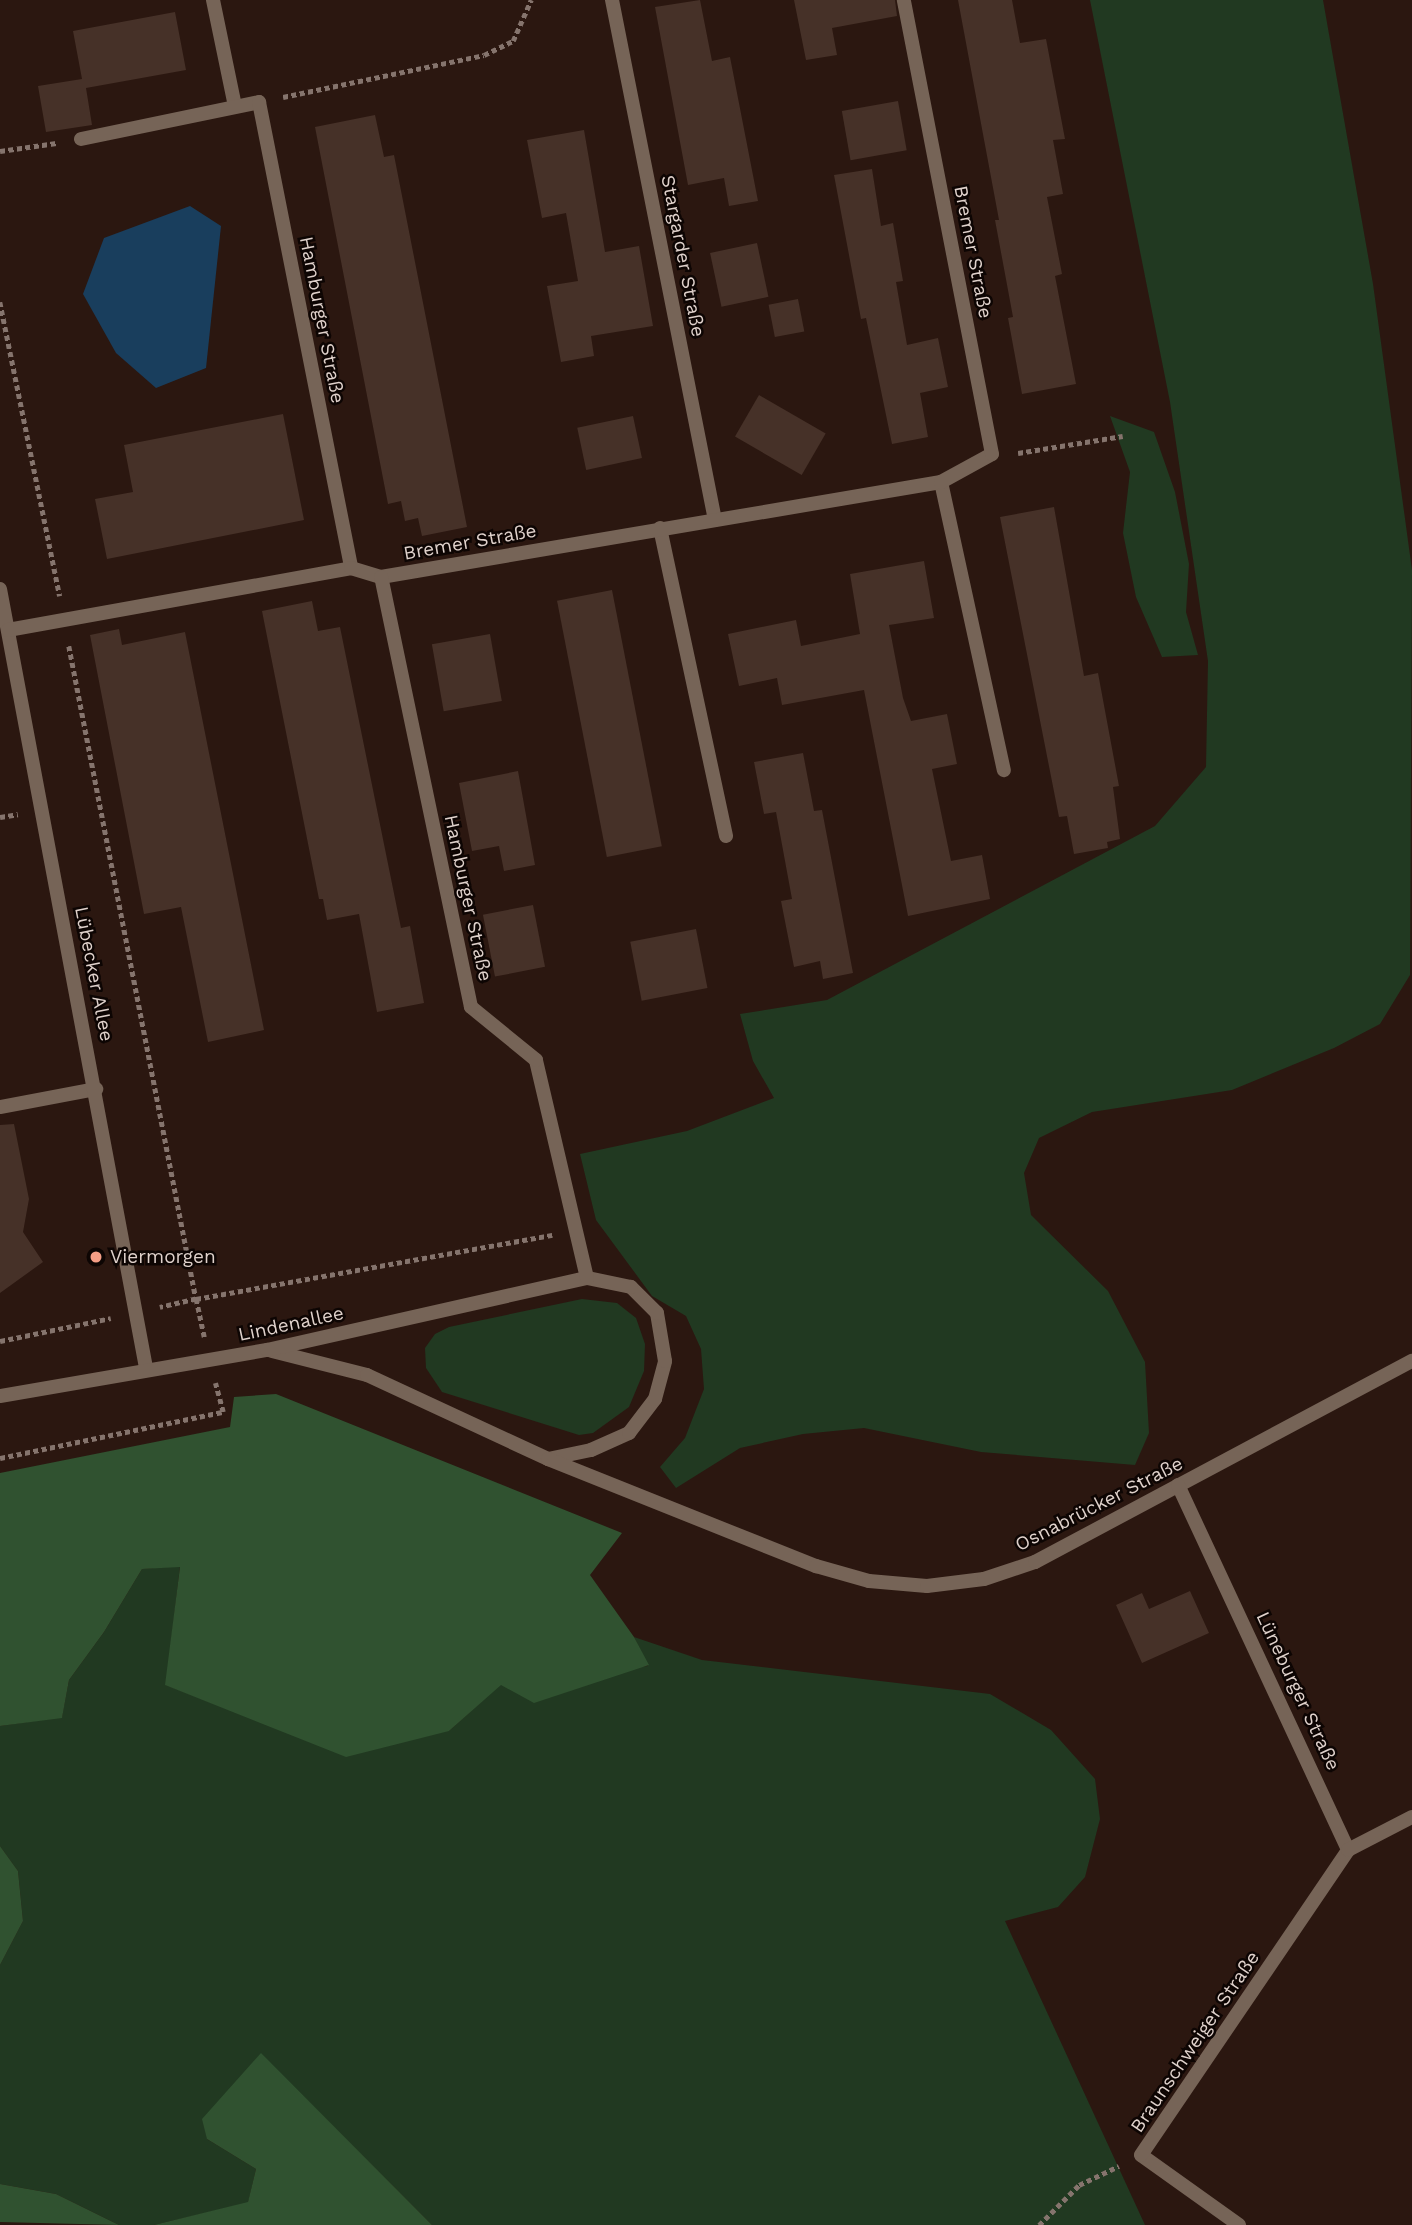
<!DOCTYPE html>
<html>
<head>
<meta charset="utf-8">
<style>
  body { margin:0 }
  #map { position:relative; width:1412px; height:2225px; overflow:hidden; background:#2b1710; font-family:"Work Sans",sans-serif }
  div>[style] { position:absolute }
  .green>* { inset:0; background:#213921 }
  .forest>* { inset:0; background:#305230 }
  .water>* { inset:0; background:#193e5d }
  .building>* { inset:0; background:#463128; transform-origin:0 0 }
  .path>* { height:4.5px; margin-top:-2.25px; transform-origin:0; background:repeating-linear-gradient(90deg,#85746d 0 5px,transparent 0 8.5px) }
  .service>* { height:14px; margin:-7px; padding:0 7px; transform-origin:7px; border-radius:7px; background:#766457 }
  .minor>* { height:14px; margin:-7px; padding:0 7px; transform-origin:7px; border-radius:7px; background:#766457 }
  .dots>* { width:19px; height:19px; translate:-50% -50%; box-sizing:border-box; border:4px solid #0d0503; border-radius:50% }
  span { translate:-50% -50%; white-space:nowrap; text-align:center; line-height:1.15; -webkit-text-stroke:5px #0d0503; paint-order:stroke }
  .street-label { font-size:19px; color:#dfd1cb }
  .poi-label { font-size:19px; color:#dfd1cb }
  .left { translate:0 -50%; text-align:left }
</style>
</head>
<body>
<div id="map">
  <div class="green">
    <div style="clip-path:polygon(1090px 0,1323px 0,1373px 284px,1412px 570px,1410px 975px,1380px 1024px,1334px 1048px,1232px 1090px,1092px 1112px,1039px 1138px,1024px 1173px,1031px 1215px,1108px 1291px,1145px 1362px,1149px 1433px,1135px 1465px,981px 1452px,864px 1428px,803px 1434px,740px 1448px,676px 1488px,660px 1467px,685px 1438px,704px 1389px,701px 1349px,686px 1316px,652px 1296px,596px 1220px,580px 1154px,687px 1131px,774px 1098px,753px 1061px,740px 1014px,827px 1000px,1155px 826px,1206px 767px,1208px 661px,1170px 402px)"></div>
    <div style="clip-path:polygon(1110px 416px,1154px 432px,1175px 492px,1189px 564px,1186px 612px,1198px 655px,1162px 657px,1136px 597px,1123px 533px,1130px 472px)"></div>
    <div style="clip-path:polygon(582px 1299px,617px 1303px,636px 1318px,645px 1344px,644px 1371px,629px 1407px,593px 1433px,579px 1435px,442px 1392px,426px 1368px,425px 1348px,435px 1334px,449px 1327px)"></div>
    <div style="clip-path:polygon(180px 1566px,166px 1685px,248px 1717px,449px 1731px,501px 1684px,648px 1666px,634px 1637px,702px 1660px,990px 1694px,1051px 1730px,1095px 1779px,1100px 1819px,1085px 1877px,1058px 1907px,1005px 1921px,1145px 2225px,432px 2225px,261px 2054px,207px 2139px,256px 2169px,248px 2203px,154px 2225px,119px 2225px,56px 2194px,0 2184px,0 1965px,23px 1921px,18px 1871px,0 1846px,0 1726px,62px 1717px,69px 1680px,104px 1632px,142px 1569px)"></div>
  </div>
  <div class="forest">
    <div style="clip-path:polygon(276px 1394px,622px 1533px,590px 1575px,634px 1637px,649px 1665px,534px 1703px,501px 1685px,449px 1731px,346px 1757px,165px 1685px,180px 1567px,142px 1569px,104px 1632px,69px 1680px,62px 1718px,0 1726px,0 1473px,230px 1427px,234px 1397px)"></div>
    <div style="clip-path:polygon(0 1846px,18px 1871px,23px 1921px,0 1965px)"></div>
    <div style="clip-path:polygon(261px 2053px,432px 2225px,154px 2225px,248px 2202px,256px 2169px,207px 2139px,202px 2119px)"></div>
    <div style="clip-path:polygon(0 2184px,56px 2194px,119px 2225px,0 2222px)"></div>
  </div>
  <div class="water">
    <div style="clip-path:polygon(190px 206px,221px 226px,206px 368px,156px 388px,116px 353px,83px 294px,104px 238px)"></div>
  </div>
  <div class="building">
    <div style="clip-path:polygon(700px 0,712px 61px,730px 57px,758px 201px,729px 206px,724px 178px,688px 185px,655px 7px)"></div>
    <div style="clip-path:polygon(794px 0,895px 0,897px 16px,832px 28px,837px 55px,806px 60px)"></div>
    <div style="clip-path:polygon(958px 0,1012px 0,1020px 43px,1046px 39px,1065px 139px,1053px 140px,1063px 194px,1047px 197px,1062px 274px,1055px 276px,1076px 384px,1022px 394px,1008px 318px,1013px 317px,995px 220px,999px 220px)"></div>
    <div style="clip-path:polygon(175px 12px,186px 70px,86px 88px,92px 125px,46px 132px,38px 86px,82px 79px,73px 31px)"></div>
    <div style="left:898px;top:101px;width:50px;height:57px;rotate:80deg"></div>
    <div style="clip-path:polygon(375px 115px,384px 157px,394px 155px,467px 527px,422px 536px,418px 518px,405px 521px,401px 501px,388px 504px,315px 127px)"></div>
    <div style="clip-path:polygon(584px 130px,605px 252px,639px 246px,653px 326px,591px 336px,594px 356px,561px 362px,547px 286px,578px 281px,566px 213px,542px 218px,527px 140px)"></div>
    <div style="clip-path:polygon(872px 169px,881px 226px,893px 223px,903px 281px,896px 282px,907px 345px,938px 338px,948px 387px,920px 393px,928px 437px,892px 444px,866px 318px,861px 319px,834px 175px)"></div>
    <div style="left:757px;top:243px;width:55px;height:48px;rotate:78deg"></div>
    <div style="left:798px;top:299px;width:33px;height:30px;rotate:79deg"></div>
    <div style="left:759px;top:395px;width:77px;height:48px;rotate:30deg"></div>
    <div style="clip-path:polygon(283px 414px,304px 520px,107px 559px,95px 499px,133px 492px,124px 445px)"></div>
    <div style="left:633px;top:416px;width:43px;height:57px;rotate:78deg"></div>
    <div style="clip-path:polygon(1054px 507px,1084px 676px,1098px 673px,1119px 786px,1113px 787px,1120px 839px,1107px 842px,1108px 848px,1074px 854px,1067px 816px,1059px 817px,1000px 517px)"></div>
    <div style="clip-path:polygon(924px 561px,934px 618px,889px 625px,903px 698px,911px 721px,947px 714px,957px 764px,932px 769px,951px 861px,982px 855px,990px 899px,908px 916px,864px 690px,782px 705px,777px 678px,739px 686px,728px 634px,796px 620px,801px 646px,860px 634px,850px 574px)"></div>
    <div style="left:612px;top:590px;width:261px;height:56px;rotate:79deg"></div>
    <div style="clip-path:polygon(312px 601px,318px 631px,340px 627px,401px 928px,410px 926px,424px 1003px,377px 1012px,359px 914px,327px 920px,323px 899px,319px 899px,262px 611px)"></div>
    <div style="clip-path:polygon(119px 629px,122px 645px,185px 632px,264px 1030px,208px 1042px,181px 907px,144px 914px,90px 635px)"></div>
    <div style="left:490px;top:634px;width:68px;height:59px;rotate:80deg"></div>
    <div style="clip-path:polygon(803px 753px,814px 811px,822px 810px,853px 973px,823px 979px,820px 961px,794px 967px,781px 901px,792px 899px,776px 812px,764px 814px,754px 762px)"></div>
    <div style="clip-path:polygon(518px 771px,535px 865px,504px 871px,499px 846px,472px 851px,459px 783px)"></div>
    <div style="left:533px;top:905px;width:63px;height:51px;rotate:79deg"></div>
    <div style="left:696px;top:929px;width:60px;height:67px;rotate:79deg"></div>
    <div style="clip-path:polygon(14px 1124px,29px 1199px,23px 1232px,43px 1262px,0 1293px,0 1125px)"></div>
    <div style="clip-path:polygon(1190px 1591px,1209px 1633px,1142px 1663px,1116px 1605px,1142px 1593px,1149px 1609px)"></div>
  </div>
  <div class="path">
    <div style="left:283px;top:97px;width:205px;rotate:-11.8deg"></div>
    <div style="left:484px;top:55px;width:32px;rotate:-26deg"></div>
    <div style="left:513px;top:41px;width:45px;rotate:-66.3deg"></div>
    <div style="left:0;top:151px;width:57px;rotate:-8.1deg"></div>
    <div style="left:0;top:302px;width:300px;rotate:78.5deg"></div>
    <div style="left:1018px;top:453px;width:106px;rotate:-9.2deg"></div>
    <div style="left:69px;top:646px;width:665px;rotate:78.99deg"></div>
    <div style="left:196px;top:1299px;width:37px;rotate:167deg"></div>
    <div style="left:0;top:817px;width:18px;rotate:-9deg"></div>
    <div style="left:204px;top:1337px;width:39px;rotate:-102deg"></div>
    <div style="left:196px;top:1299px;width:362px;rotate:-10.2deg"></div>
    <div style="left:0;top:1341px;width:113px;rotate:-11.7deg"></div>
    <div style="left:0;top:1458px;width:228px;rotate:-11.7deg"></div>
    <div style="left:223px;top:1412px;width:30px;rotate:-105deg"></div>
    <div style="left:1039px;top:2225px;width:57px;rotate:-45deg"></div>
    <div style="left:1079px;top:2185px;width:44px;rotate:-25.4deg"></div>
  </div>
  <div class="service">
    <div style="left:0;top:1107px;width:98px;rotate:-10.6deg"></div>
    <div style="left:548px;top:1459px;width:44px;rotate:-11.8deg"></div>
    <div style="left:591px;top:1450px;width:42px;rotate:-24.1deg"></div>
    <div style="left:629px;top:1433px;width:43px;rotate:-52.6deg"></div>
    <div style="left:655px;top:1399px;width:39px;rotate:-75deg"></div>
    <div style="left:665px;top:1361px;width:49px;rotate:-99.5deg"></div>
    <div style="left:657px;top:1313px;width:37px;rotate:-135deg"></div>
    <div style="left:631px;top:1287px;width:45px;rotate:-168.4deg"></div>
  </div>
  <div class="minor">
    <div style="left:213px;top:0;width:108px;rotate:78.3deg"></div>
    <div style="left:612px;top:0;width:530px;rotate:78.8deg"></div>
    <div style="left:81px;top:139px;width:182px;rotate:-11.7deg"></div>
    <div style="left:259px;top:102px;width:475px;rotate:78.8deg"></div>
    <div style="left:941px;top:482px;width:295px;rotate:77.7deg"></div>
    <div style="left:660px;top:528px;width:315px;rotate:77.9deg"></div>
    <div style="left:0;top:589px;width:793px;rotate:79.38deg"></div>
    <div style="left:8px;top:630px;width:349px;rotate:-10.2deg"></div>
    <div style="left:351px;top:568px;width:31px;rotate:17deg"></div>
    <div style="left:381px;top:577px;width:568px;rotate:-9.63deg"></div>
    <div style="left:941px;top:482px;width:58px;rotate:-28.8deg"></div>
    <div style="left:992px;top:454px;width:462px;rotate:-101deg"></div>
    <div style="left:272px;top:1351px;width:98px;rotate:14.2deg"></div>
    <div style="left:367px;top:1375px;width:200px;rotate:24.9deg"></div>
    <div style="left:548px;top:1459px;width:289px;rotate:21.8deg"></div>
    <div style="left:816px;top:1566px;width:55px;rotate:15.8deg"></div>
    <div style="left:869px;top:1581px;width:58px;rotate:4.9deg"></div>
    <div style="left:927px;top:1586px;width:57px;rotate:-7deg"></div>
    <div style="left:984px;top:1579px;width:54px;rotate:-18.4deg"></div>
    <div style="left:1035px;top:1562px;width:427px;rotate:-28.1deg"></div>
    <div style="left:0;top:1396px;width:271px;rotate:-9.8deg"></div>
    <div style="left:267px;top:1350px;width:328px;rotate:-12.7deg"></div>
    <div style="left:587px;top:1278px;width:224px;rotate:-103.2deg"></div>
    <div style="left:536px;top:1060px;width:84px;rotate:-140.8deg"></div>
    <div style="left:471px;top:1007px;width:439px;rotate:-101.8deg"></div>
    <div style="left:1178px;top:1485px;width:403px;rotate:65deg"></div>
    <div style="left:1239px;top:2225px;width:120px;rotate:-144.5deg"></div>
    <div style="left:1141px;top:2155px;width:369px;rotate:-55.8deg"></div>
    <div style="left:1348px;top:1850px;width:72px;rotate:-27.3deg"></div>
  </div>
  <div class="dots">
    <div style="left:96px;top:1257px;background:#f49e86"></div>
  </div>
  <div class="street-label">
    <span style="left:973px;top:252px;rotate:79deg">Bremer Straße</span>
    <span style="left:683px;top:256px;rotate:79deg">Stargarder Straße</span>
    <span style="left:322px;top:320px;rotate:79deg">Hamburger Straße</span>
    <span style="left:470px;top:542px;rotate:-10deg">Bremer Straße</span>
    <span style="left:468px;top:898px;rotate:78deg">Hamburger Straße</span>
    <span style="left:94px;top:974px;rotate:79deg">Lübecker Allee</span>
    <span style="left:291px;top:1324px;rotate:-12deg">Lindenallee</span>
    <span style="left:1099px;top:1504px;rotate:-27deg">Osnabrücker Straße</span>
    <span style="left:1298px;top:1691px;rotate:65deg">Lüneburger Straße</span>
    <span style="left:1195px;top:2042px;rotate:-56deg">Braunschweiger Straße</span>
  </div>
  <div class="poi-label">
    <span class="left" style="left:110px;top:1257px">Viermorgen</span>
  </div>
</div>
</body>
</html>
